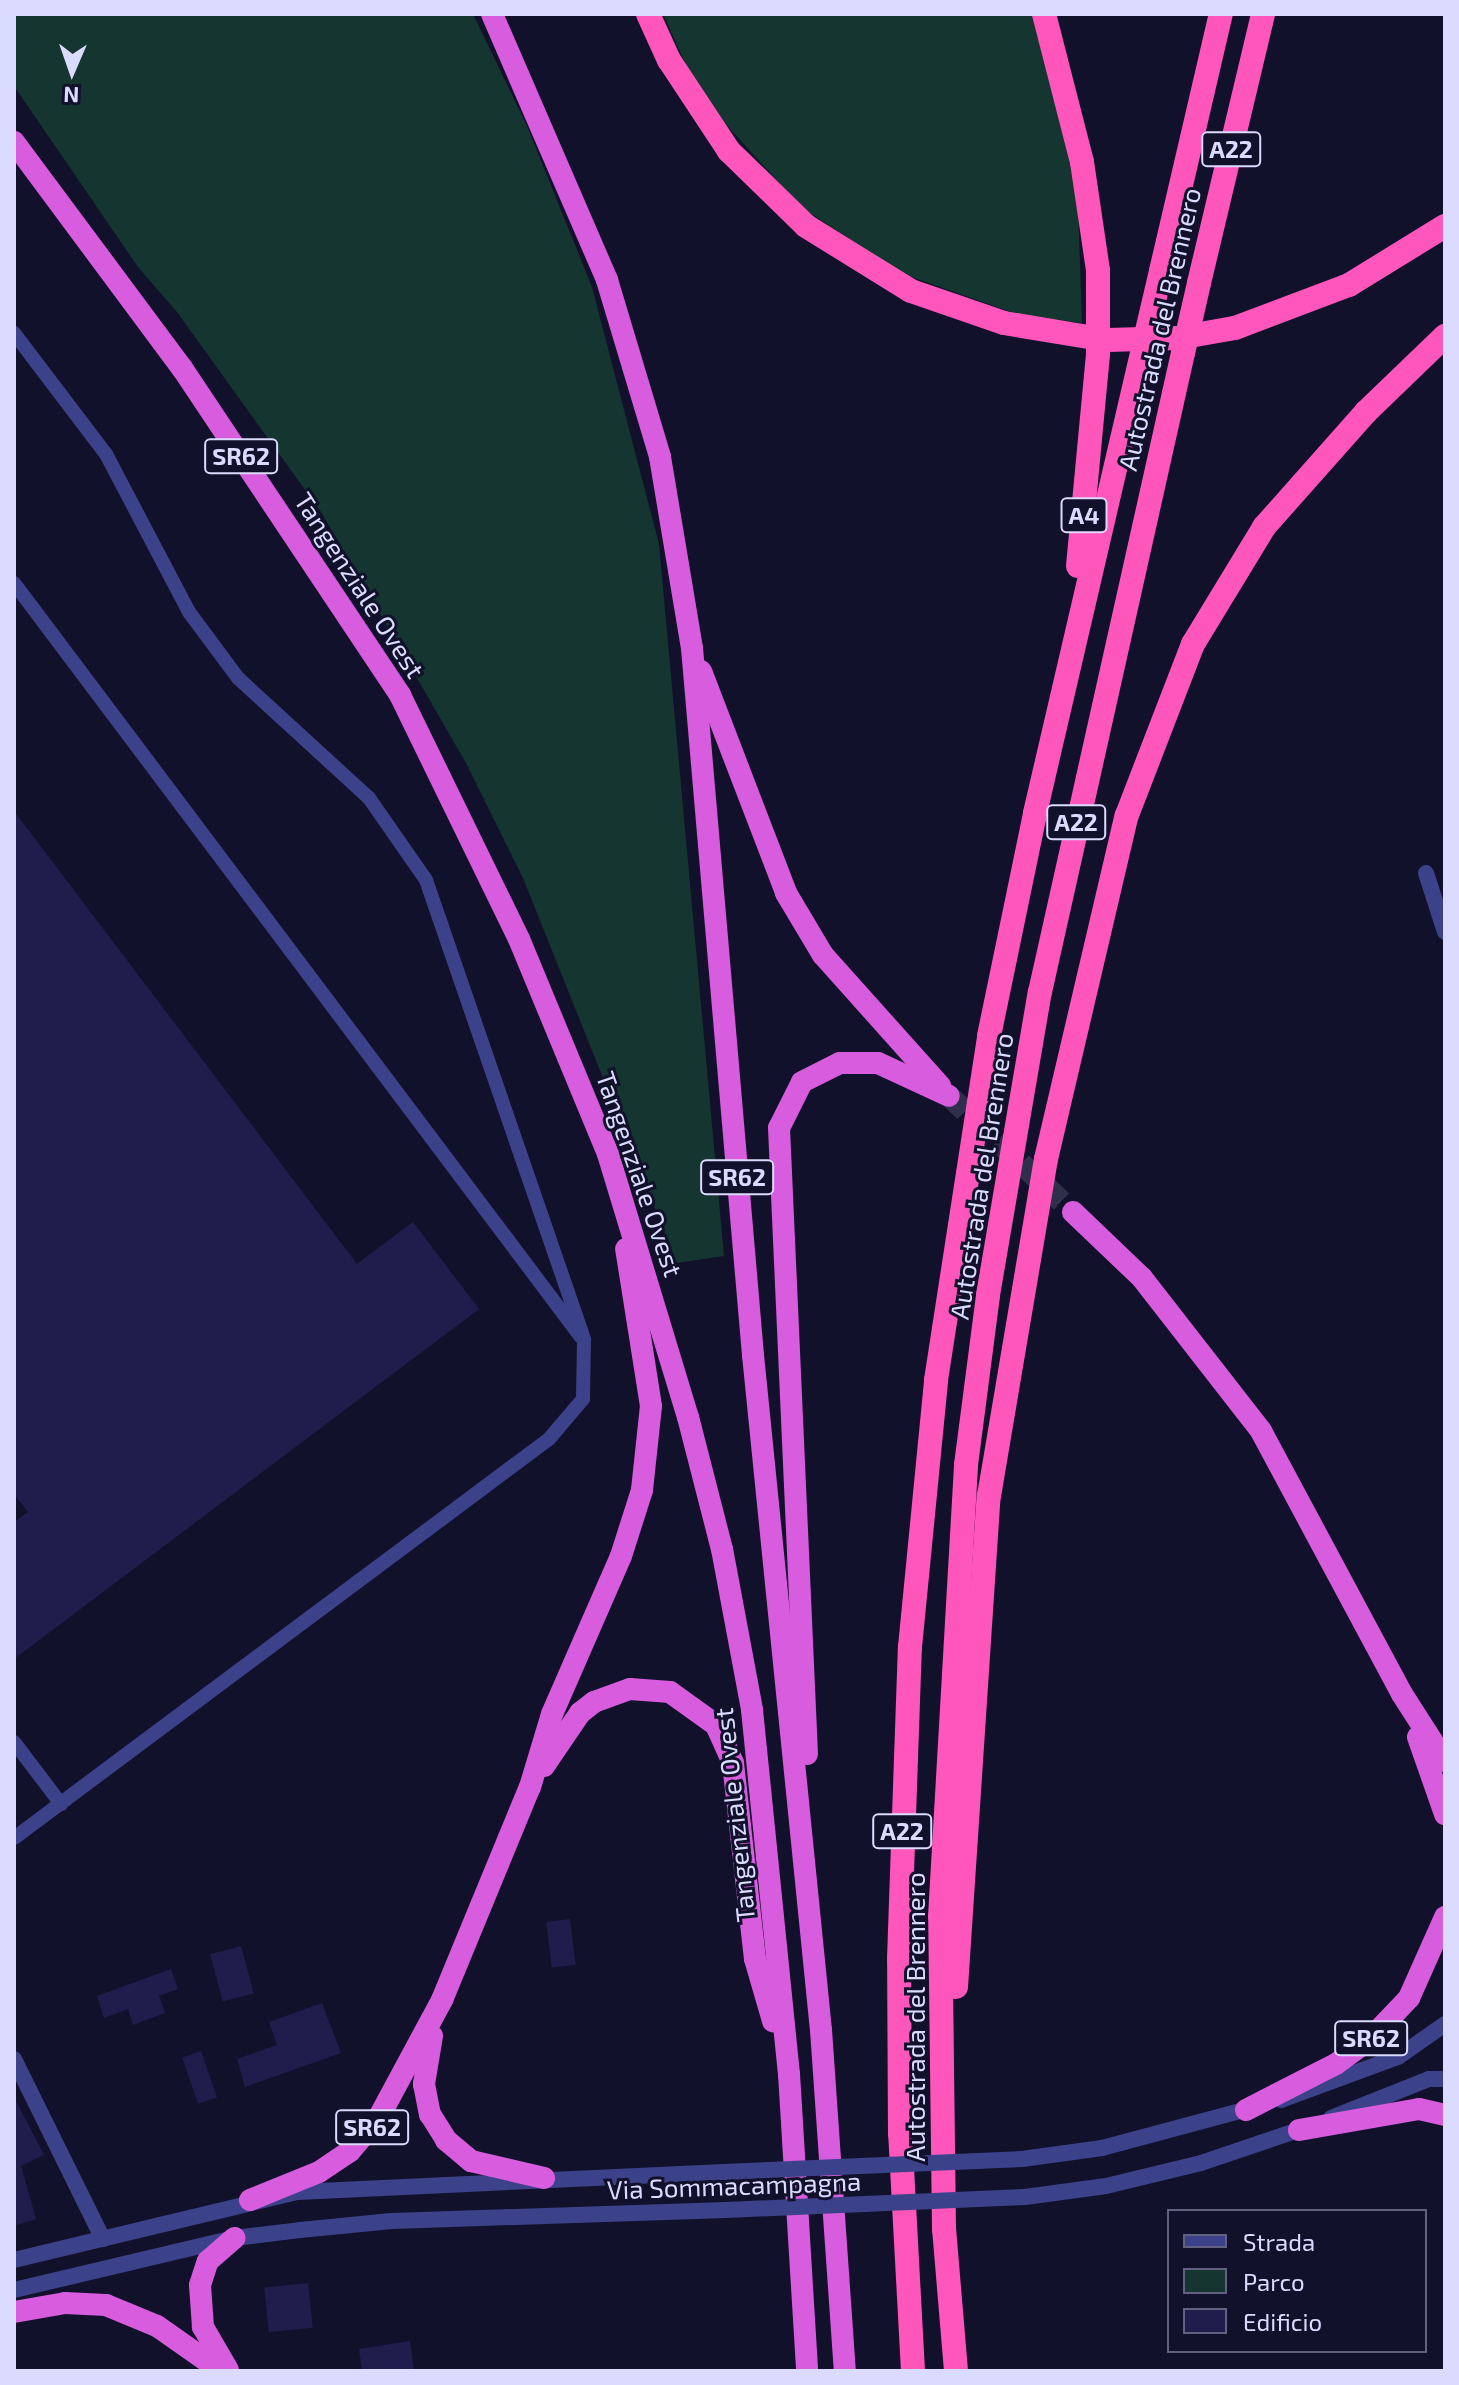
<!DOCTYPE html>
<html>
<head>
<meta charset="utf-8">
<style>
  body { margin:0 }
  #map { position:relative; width:1459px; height:2385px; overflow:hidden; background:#12112b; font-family:"Exo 2",sans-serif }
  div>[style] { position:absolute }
  .green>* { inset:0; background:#143530 }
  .building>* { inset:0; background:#201d4c; transform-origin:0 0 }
  .trunk-tunnel>* { height:22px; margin-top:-11px; transform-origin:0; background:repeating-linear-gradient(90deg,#302f4b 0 22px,transparent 0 33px) }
  .service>* { height:14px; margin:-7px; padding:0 7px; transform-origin:7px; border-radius:7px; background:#3c428a }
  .minor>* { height:16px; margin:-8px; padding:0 8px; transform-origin:8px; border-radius:8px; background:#3c428a }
  .tertiary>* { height:16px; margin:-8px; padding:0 8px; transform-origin:8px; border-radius:8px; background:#3c428a }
  .trunk>* { height:22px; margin:-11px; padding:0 11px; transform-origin:11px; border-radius:11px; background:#d85cde }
  .motorway>* { height:24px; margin:-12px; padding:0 12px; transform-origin:12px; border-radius:12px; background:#ff56bc }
  .tertiary-bridge>* { height:16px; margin:-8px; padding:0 8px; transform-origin:8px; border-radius:8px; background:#3c428a }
  .motorway-bridge>* { height:24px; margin:-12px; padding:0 12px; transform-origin:12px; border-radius:12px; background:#ff56bc }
  span { translate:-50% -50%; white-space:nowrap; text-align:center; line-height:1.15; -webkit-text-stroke:6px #12112b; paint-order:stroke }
  .shield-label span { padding:2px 6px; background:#12112b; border:2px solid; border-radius:6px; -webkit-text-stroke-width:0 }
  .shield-label { font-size:24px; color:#dbdbff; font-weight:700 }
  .street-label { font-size:26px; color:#dbdbff }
  .frame { position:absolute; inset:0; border:16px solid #dbdbff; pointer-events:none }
  .legend { position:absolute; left:1167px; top:2209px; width:260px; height:144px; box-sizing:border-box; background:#12112b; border:2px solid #626280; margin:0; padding:10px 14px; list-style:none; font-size:24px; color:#dbdbff }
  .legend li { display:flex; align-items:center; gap:16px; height:40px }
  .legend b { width:40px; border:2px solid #626280 }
  .north { position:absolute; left:32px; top:32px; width:80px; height:80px; -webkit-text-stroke:6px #12112b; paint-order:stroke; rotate:182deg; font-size:22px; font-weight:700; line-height:32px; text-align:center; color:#dbdbff }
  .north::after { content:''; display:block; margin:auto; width:28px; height:36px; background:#dbdbff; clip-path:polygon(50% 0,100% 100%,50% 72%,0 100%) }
</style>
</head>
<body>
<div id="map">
  <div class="green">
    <div style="clip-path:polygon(14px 14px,473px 14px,527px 126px,592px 287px,659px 544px,724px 1256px,677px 1263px,523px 878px,466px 763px,321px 512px,177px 312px,138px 267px,14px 86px)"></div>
    <div style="clip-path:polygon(663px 14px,1033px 14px,1057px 96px,1078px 205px,1082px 323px,1017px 314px,903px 274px,801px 207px,722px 120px,689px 71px)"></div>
  </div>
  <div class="building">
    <div style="clip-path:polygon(14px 811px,357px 1264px,413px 1222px,479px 1309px,14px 1659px,14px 1522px,28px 1512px,14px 1494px)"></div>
    <div style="left:570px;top:1919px;width:46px;height:24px;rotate:83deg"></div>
    <div style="left:241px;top:1946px;width:49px;height:32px;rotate:75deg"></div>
    <div style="clip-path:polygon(171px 1969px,178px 1989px,159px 1996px,165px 2013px,133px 2025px,128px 2009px,104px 2018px,97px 1996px)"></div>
    <div style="clip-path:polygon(322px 2003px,341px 2053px,245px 2087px,237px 2059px,277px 2045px,269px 2022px)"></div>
    <div style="left:201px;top:2051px;width:49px;height:20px;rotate:71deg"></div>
    <div style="clip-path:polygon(14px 2097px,44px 2155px,21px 2166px,36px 2219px,14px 2226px)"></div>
    <div style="left:308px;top:2283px;width:45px;height:44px;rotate:84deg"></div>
    <div style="clip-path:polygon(410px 2341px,414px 2371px,362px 2371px,359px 2349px)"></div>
  </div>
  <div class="trunk-tunnel">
    <div style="left:949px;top:1096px;width:170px;rotate:43.1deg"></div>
  </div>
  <div class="service">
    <div style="left:14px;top:333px;width:152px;rotate:52.8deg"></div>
    <div style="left:106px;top:454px;width:178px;rotate:62.3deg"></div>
    <div style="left:189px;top:612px;width:82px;rotate:53.4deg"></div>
    <div style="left:238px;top:678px;width:178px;rotate:42.5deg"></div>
    <div style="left:369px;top:798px;width:100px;rotate:55.2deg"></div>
    <div style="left:426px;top:880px;width:486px;rotate:71deg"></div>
    <div style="left:584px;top:1340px;width:59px;rotate:91deg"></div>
    <div style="left:583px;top:1399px;width:52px;rotate:130.4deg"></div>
    <div style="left:549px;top:1439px;width:667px;rotate:143.28deg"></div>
    <div style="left:14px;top:583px;width:943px;rotate:53.06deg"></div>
    <div style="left:14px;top:1742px;width:78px;rotate:52.8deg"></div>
  </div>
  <div class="minor">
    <div style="left:1426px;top:873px;width:62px;rotate:72.1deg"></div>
    <div style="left:14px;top:2059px;width:201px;rotate:63.7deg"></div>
  </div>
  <div class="tertiary">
    <div style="left:1281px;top:2100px;width:125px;rotate:-20.2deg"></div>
    <div style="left:1398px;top:2057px;width:57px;rotate:-35.1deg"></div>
    <div style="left:1331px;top:2118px;width:105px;rotate:-21.7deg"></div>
    <div style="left:1429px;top:2079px;width:16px"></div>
    <div style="left:1022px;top:2159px;width:81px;rotate:-7.8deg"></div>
    <div style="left:1102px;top:2148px;width:158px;rotate:-15deg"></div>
    <div style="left:1025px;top:2197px;width:82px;rotate:-7.7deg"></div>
    <div style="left:1106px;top:2186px;width:98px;rotate:-13.6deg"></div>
    <div style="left:1201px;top:2163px;width:115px;rotate:-18.7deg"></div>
    <div style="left:14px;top:2260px;width:292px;rotate:-13.5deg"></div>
    <div style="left:298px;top:2192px;width:426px;rotate:-2.7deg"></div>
    <div style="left:14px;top:2290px;width:226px;rotate:-13.3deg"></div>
    <div style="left:234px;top:2238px;width:66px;rotate:-6.9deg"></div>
    <div style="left:300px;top:2230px;width:92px;rotate:-5.6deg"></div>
    <div style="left:392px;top:2221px;width:334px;rotate:-1.9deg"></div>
  </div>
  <div class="trunk">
    <div style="left:492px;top:14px;width:290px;rotate:66.6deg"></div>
    <div style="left:607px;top:280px;width:185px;rotate:73.3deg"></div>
    <div style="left:660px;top:457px;width:194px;rotate:80.5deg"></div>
    <div style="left:692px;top:648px;width:710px;rotate:85.07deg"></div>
    <div style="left:753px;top:1355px;width:678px;rotate:84.25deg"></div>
    <div style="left:821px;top:2030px;width:342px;rotate:86deg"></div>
    <div style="left:14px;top:142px;width:282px;rotate:53.4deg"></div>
    <div style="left:182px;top:368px;width:393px;rotate:56.3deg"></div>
    <div style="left:400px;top:695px;width:271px;rotate:64deg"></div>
    <div style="left:519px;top:939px;width:233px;rotate:67.5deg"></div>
    <div style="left:608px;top:1154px;width:275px;rotate:73.1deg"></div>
    <div style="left:688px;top:1417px;width:136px;rotate:75.6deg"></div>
    <div style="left:722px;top:1549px;width:164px;rotate:79.4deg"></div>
    <div style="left:752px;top:1710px;width:366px;rotate:84.2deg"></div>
    <div style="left:789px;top:2074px;width:298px;rotate:86.5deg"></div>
    <div style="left:701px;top:671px;width:238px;rotate:69deg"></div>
    <div style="left:786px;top:893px;width:72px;rotate:59.2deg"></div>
    <div style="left:823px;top:955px;width:176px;rotate:48.2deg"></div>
    <div style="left:1073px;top:1212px;width:95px;rotate:43.7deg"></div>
    <div style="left:1142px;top:1278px;width:194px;rotate:52.1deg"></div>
    <div style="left:1261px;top:1431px;width:298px;rotate:61.8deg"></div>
    <div style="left:1402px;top:1694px;width:80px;rotate:57.3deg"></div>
    <div style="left:1418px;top:1737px;width:82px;rotate:70.7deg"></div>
    <div style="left:807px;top:1754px;width:627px;rotate:-92.56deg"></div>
    <div style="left:779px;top:1128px;width:51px;rotate:-63.4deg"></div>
    <div style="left:802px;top:1082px;width:42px;rotate:-26.6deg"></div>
    <div style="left:840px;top:1063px;width:38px"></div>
    <div style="left:878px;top:1063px;width:78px;rotate:24.9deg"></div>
    <div style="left:544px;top:1766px;width:64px;rotate:-55.8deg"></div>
    <div style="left:580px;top:1713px;width:18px;rotate:-38deg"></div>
    <div style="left:594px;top:1702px;width:38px;rotate:-20deg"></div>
    <div style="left:630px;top:1689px;width:40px;rotate:4.3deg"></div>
    <div style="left:670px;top:1692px;width:57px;rotate:35.7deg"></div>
    <div style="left:716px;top:1725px;width:42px;rotate:65.9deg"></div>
    <div style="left:733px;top:1763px;width:197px;rotate:83.6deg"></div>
    <div style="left:755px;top:1959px;width:65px;rotate:73.8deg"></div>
    <div style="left:432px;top:2036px;width:49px;rotate:99.5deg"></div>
    <div style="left:424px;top:2084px;width:31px;rotate:79deg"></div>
    <div style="left:430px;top:2114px;width:31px;rotate:58deg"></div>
    <div style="left:446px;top:2140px;width:33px;rotate:40deg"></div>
    <div style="left:471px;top:2161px;width:75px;rotate:13.1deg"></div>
    <div style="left:1246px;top:2110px;width:101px;rotate:-27.1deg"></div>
    <div style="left:1336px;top:2064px;width:42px;rotate:-36.3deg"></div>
    <div style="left:1370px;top:2039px;width:57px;rotate:-46.4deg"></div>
    <div style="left:1409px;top:1998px;width:89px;rotate:-66deg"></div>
    <div style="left:1299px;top:2130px;width:122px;rotate:-9.9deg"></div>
    <div style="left:1419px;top:2109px;width:27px;rotate:13deg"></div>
    <div style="left:250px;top:2200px;width:74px;rotate:-22.1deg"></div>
    <div style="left:319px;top:2172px;width:37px;rotate:-34deg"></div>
    <div style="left:350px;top:2151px;width:45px;rotate:-49.5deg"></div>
    <div style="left:379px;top:2117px;width:133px;rotate:-61.7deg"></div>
    <div style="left:442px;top:2000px;width:230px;rotate:-67.6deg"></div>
    <div style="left:530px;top:1787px;width:76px;rotate:-73.2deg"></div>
    <div style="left:552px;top:1714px;width:172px;rotate:-66.4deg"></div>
    <div style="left:621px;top:1556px;width:69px;rotate:-72.3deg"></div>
    <div style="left:642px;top:1490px;width:84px;rotate:-83.9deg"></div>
    <div style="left:651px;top:1406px;width:159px;rotate:-99deg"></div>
    <div style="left:14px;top:2312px;width:52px;rotate:-10deg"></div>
    <div style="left:65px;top:2303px;width:41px;rotate:2.8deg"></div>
    <div style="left:106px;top:2305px;width:55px;rotate:22.4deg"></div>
    <div style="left:157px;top:2326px;width:78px;rotate:35.1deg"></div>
    <div style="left:228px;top:2370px;width:50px;rotate:-120.2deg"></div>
    <div style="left:203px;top:2327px;width:42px;rotate:-94.1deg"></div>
    <div style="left:200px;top:2285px;width:25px;rotate:-72deg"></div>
    <div style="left:208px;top:2261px;width:35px;rotate:-41deg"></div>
  </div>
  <div class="motorway">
    <div style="left:648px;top:14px;width:51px;rotate:65.5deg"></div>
    <div style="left:669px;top:60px;width:109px;rotate:56.6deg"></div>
    <div style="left:729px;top:151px;width:107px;rotate:44.2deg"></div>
    <div style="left:806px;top:226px;width:123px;rotate:31.8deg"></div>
    <div style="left:911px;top:291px;width:98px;rotate:19deg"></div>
    <div style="left:1004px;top:323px;width:104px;rotate:9.4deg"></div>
    <div style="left:1107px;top:340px;width:71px;rotate:-1.6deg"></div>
    <div style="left:1178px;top:338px;width:58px;rotate:-10deg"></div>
    <div style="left:1235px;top:328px;width:122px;rotate:-20.7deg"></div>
    <div style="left:1349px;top:285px;width:113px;rotate:-31.6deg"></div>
    <div style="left:1044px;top:14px;width:153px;rotate:75.6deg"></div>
    <div style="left:1082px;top:162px;width:110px;rotate:81.6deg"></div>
    <div style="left:1161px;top:271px;width:264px;rotate:-76.9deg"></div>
    <div style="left:1199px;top:283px;width:277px;rotate:-76.6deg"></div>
    <div style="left:1078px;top:566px;width:213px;rotate:-84.6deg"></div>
    <div style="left:956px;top:1987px;width:492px;rotate:-86.2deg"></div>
    <div style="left:989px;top:1496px;width:342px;rotate:-80.4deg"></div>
    <div style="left:1046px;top:1159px;width:353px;rotate:-76.8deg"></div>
    <div style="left:1127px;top:815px;width:183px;rotate:-68.9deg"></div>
    <div style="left:1193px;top:644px;width:137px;rotate:-58.7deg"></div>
    <div style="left:1264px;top:527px;width:154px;rotate:-48.4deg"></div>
    <div style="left:1366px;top:412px;width:110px;rotate:-43.9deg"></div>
    <div style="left:913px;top:2371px;width:237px;rotate:-93.1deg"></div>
    <div style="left:900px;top:2134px;width:175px;rotate:-90.3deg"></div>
    <div style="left:899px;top:1959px;width:312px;rotate:-88deg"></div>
    <div style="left:910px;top:1647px;width:268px;rotate:-84.4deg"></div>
    <div style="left:936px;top:1380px;width:348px;rotate:-81.2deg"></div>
    <div style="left:989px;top:1036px;width:228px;rotate:-78.3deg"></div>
    <div style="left:1035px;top:813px;width:477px;rotate:-76.9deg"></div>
    <div style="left:956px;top:2371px;width:143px;rotate:-94.8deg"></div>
    <div style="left:944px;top:2229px;width:312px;rotate:-90.7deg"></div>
    <div style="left:940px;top:1917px;width:453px;rotate:-86.7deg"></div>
    <div style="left:966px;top:1465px;width:171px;rotate:-82.6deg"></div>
    <div style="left:988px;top:1295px;width:307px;rotate:-80.3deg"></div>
    <div style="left:1040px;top:992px;width:655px;rotate:-77.39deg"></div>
  </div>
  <div class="tertiary-bridge">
    <div style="left:724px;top:2172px;width:298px;rotate:-2.5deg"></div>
    <div style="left:726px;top:2210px;width:299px;rotate:-2.5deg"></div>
  </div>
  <div class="motorway-bridge">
    <div style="left:1098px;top:271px;width:83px;rotate:90deg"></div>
    <div style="left:1143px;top:348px;width:79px;rotate:-76.8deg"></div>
    <div style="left:1183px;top:353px;width:72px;rotate:-77.1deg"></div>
  </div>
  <div class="shield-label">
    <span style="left:1231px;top:149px">A22</span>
    <span style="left:241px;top:456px">SR62</span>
    <span style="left:1084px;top:515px">A4</span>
    <span style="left:1076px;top:822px">A22</span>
    <span style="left:737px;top:1177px">SR62</span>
    <span style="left:902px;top:1831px">A22</span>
    <span style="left:1371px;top:2038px">SR62</span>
    <span style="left:372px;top:2127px">SR62</span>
  </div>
  <div class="street-label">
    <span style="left:1159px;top:329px;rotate:-77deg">Autostrada del Brennero</span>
    <span style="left:360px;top:585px;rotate:57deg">Tangenziale Ovest</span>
    <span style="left:640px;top:1174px;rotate:71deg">Tangenziale Ovest</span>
    <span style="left:981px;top:1176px;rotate:-81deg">Autostrada del Brennero</span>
    <span style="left:734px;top:1815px;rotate:-96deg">Tangenziale Ovest</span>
    <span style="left:915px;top:2017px;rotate:-90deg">Autostrada del Brennero</span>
    <span style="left:734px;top:2185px;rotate:-2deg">Via Sommacampagna</span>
  </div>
  <div class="frame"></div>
  <ul class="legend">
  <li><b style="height:10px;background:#3c428a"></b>Strada</li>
  <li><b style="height:22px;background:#143530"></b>Parco</li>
  <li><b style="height:22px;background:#201d4c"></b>Edificio</li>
  </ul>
  <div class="north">N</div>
</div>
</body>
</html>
